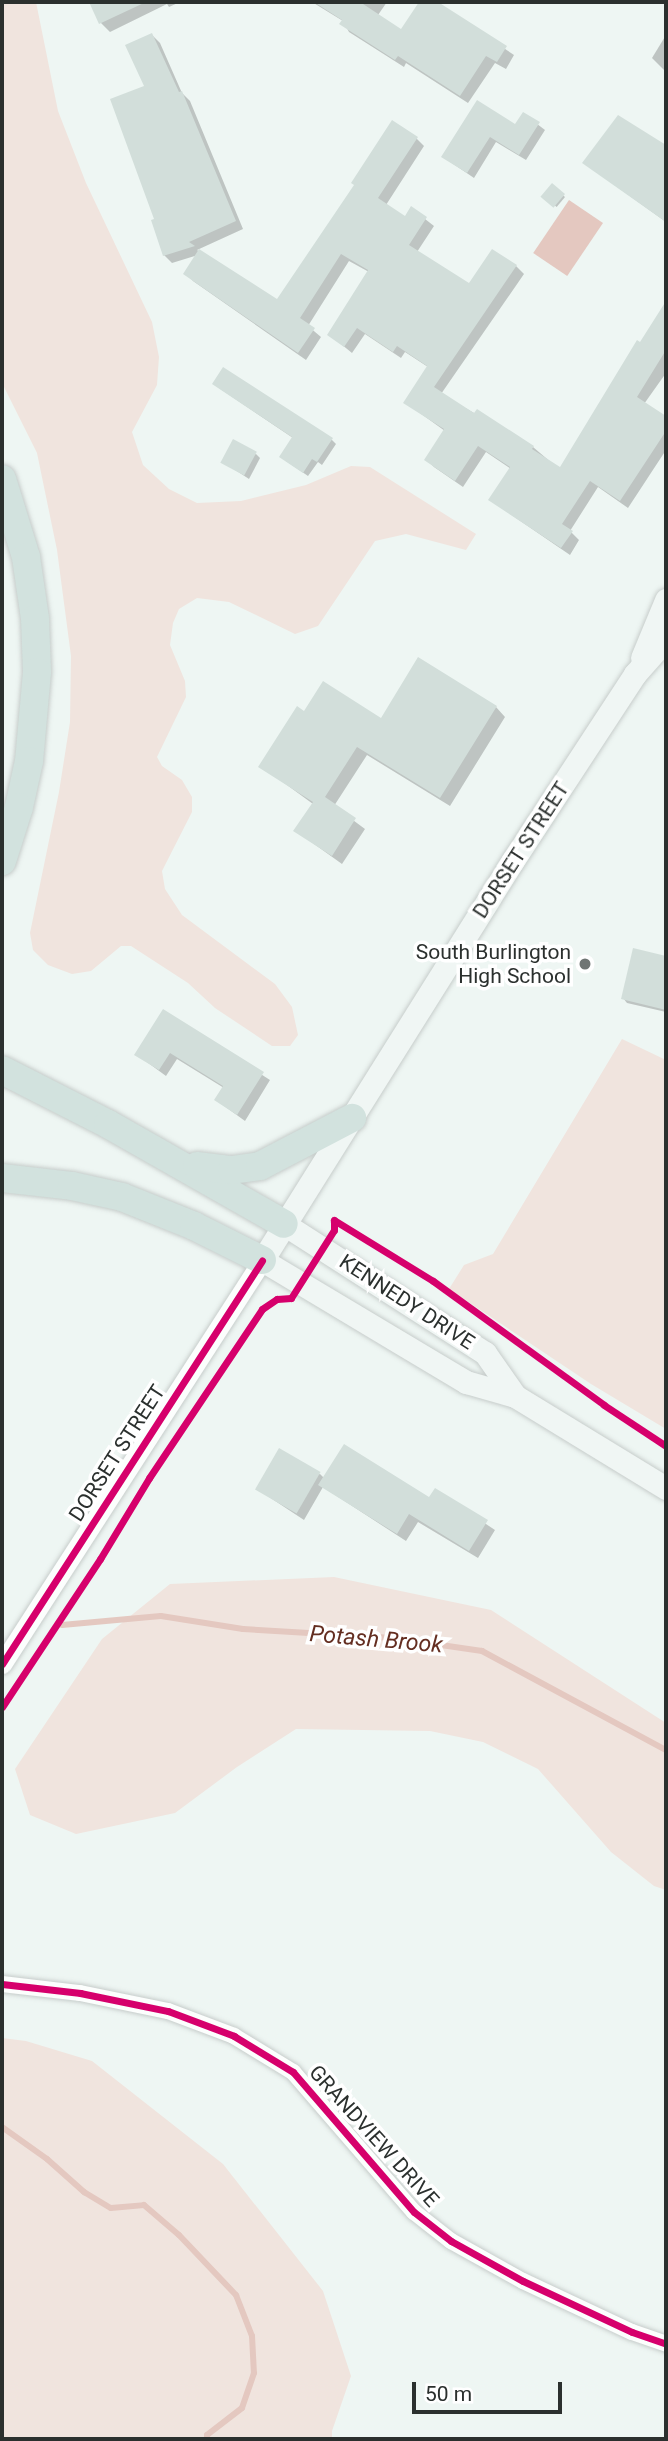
<!DOCTYPE html>
<html>
<head>
<meta charset="utf-8">
<style>
  body { margin:0 }
  #map { position:relative; width:668px; height:2441px; overflow:hidden; background:#eef6f3; font-family:Roboto,sans-serif }
  div>[style] { position:absolute }
  .green>* { inset:0; background:#f0e4de }
  .water>* { inset:0; background:#e4c8c0; transform-origin:0 0 }
  .shadow>* { inset:0; background:#0003; transform-origin:0 0 }
  .stream>* { height:6px; margin:-3px; padding:0 3px; transform-origin:3px; border-radius:3px; background:#e4c8c0 }
  .building>* { inset:0; background:#d2deda; transform-origin:0 0 }
  .roads { filter:drop-shadow(0 0 2px #c7cdcb) drop-shadow(0 0 2px #c7cdcb) }
  .minor>* { height:16px; margin:-8px; padding:0 8px; transform-origin:8px; border-radius:8px; background:#fcfefd }
  .tertiary>* { height:19px; margin:-9.5px; padding:0 9.5px; transform-origin:9.5px; border-radius:9.5px; background:#fcfefd }
  .secondary>* { height:23px; margin:-11.5px; padding:0 11.5px; transform-origin:11.5px; border-radius:11.5px; background:#f0f6f4 }
  .motorway>* { height:28px; margin:-14px; padding:0 14px; transform-origin:14px; border-radius:14px; background:#d2e2de }
  .cycleway>* { height:7px; margin:-3.5px; padding:0 3.5px; transform-origin:3.5px; border-radius:3.5px; background:#d6006c }
  .dots>* { width:19px; height:19px; translate:-50% -50%; box-sizing:border-box; border:4px solid #fff; border-radius:50% }
  span { translate:-50% -50%; white-space:nowrap; text-align:center; line-height:1.15; -webkit-text-stroke:7px #fff; paint-order:stroke }
  .street-label { font-size:21px; color:#2b302e }
  .poi-label { font-size:21px; color:#2b302e }
  .right { translate:-100% -50%; text-align:right }
  .water-label { font-size:23px; color:#642e21; font-style:italic }
  .frame { position:absolute; inset:0; border:4px solid #2b302e; pointer-events:none }
  .scale { position:absolute; left:412px; top:2382px; width:150px; height:32px; box-sizing:border-box; border:4px solid #2b302e; border-top:0; padding-left:9px; font-size:21px; line-height:24px; white-space:nowrap; color:#2b302e; -webkit-text-stroke:5px #fff; paint-order:stroke }
</style>
</head>
<body>
<div id="map">
  <div class="green">
    <div style="clip-path:polygon(2px 2px,36px 2px,58px 111px,86px 183px,152px 322px,159px 357px,157px 385px,132px 432px,143px 465px,169px 489px,197px 503px,241px 501px,306px 485px,351px 466px,370px 467px,476px 534px,466px 550px,406px 534px,375px 541px,318px 626px,295px 634px,229px 602px,197px 598px,179px 609px,173px 623px,170px 645px,185px 681px,186px 697px,157px 757px,162px 766px,182px 780px,192px 797px,192px 812px,162px 871px,165px 889px,182px 915px,275px 984px,292px 1007px,298px 1035px,290px 1046px,272px 1046px,215px 1008px,188px 983px,131px 946px,121px 946px,91px 971px,72px 974px,48px 965px,33px 950px,30px 933px,59px 792px,70px 722px,71px 656px,57px 550px,37px 453px,2px 383px)"></div>
    <div style="clip-path:polygon(622px 1039px,666px 1060px,666px 1429px,591px 1384px,449px 1289px,464px 1265px,493px 1254px)"></div>
    <div style="clip-path:polygon(334px 1577px,491px 1610px,666px 1723px,666px 1890px,654px 1886px,611px 1852px,538px 1769px,483px 1742px,430px 1731px,296px 1729px,237px 1767px,175px 1813px,76px 1834px,30px 1815px,15px 1769px,102px 1639px,170px 1584px)"></div>
    <div style="clip-path:polygon(2px 2038px,26px 2041px,92px 2061px,223px 2164px,323px 2291px,351px 2376px,332px 2431px,332px 2439px,2px 2439px)"></div>
  </div>
  <div class="water">
    <div style="left:569px;top:200px;width:41px;height:64px;rotate:34deg"></div>
  </div>
  <div class="shadow">
    <div style="clip-path:polygon(91px 2px,180px 2px,169px 7px,167px 4px,110px 32px,101px 23px)"></div>
    <div style="clip-path:polygon(312px 2px,387px 2px,378px 15px,402px 31px,421px 2px,435px 2px,514px 55px,506px 69px,495px 63px,468px 103px,406px 63px,404px 67px,349px 32px,343px 21px)"></div>
    <div style="clip-path:polygon(152px 35px,160px 43px,182px 93px,190px 101px,243px 229px,197px 250px,277px 302px,416px 138px,424px 146px,386px 205px,405px 218px,411px 208px,434px 226px,417px 252px,470px 286px,516px 266px,524px 274px,441px 394px,533px 447px,560px 470px,666px 304px,666px 373px,644px 404px,666px 418px,666px 450px,628px 508px,598px 487px,570px 531px,579px 540px,570px 555px,490px 500px,511px 469px,486px 452px,463px 487px,434px 467px,426px 459px,445px 431px,406px 403px,428px 367px,405px 352px,401px 358px,365px 334px,352px 353px,330px 335px,369px 272px,349px 261px,308px 326px,321px 337px,306px 360px,193px 281px,186px 273px,198px 255px,172px 263px,164px 255px,156px 220px,146px 87px)"></div>
    <div style="clip-path:polygon(666px 35px,666px 72px,652px 58px)"></div>
    <div style="clip-path:polygon(477px 103px,516px 126px,524px 114px,545px 130px,526px 160px,496px 142px,474px 178px,443px 157px)"></div>
    <div style="clip-path:polygon(619px 117px,666px 147px,666px 222px,584px 163px)"></div>
    <div style="left:552px;top:186px;width:17px;height:13px;rotate:40deg"></div>
    <div style="clip-path:polygon(219px 388px,332px 440px,336px 444px,322px 465px,318px 462px,308px 476px,286px 461px,293px 438px)"></div>
    <div style="clip-path:polygon(256px 454px,260px 458px,249px 479px,223px 462px)"></div>
    <div style="clip-path:polygon(496px 707px,505px 717px,450px 806px,367px 755px,334px 806px,365px 829px,342px 864px,296px 831px,313px 804px,261px 766px,305px 713px,381px 721px)"></div>
    <div style="clip-path:polygon(634px 950px,666px 958px,666px 1012px,627px 1003px,623px 998px)"></div>
    <div style="clip-path:polygon(163px 1011px,270px 1080px,245px 1121px,216px 1100px,224px 1088px,177px 1059px,166px 1076px,136px 1054px)"></div>
    <div style="clip-path:polygon(320px 1474px,324px 1478px,430px 1499px,435px 1490px,495px 1530px,478px 1558px,418px 1522px,406px 1541px,323px 1487px,304px 1520px,257px 1489px)"></div>
  </div>
  <div class="stream">
    <div style="left:62px;top:1625px;width:99px;rotate:-5.2deg"></div>
    <div style="left:161px;top:1616px;width:83px;rotate:9deg"></div>
    <div style="left:243px;top:1629px;width:150px;rotate:3.4deg"></div>
    <div style="left:393px;top:1638px;width:90px;rotate:8.3deg"></div>
    <div style="left:482px;top:1651px;width:209px;rotate:28.3deg"></div>
    <div style="left:2px;top:2127px;width:55px;rotate:35.4deg"></div>
    <div style="left:47px;top:2159px;width:50px;rotate:41.7deg"></div>
    <div style="left:84px;top:2192px;width:31px;rotate:31deg"></div>
    <div style="left:111px;top:2208px;width:33px;rotate:-5deg"></div>
    <div style="left:144px;top:2205px;width:46px;rotate:40.6deg"></div>
    <div style="left:179px;top:2235px;width:83px;rotate:46.5deg"></div>
    <div style="left:236px;top:2295px;width:44px;rotate:68.7deg"></div>
    <div style="left:252px;top:2336px;width:37px;rotate:87deg"></div>
    <div style="left:254px;top:2373px;width:37px;rotate:109deg"></div>
    <div style="left:242px;top:2408px;width:44px;rotate:142.4deg"></div>
    <div style="left:207px;top:2435px;width:4px;rotate:90deg"></div>
  </div>
  <div class="building">
    <div style="clip-path:polygon(89px 2px,146px 2px,99px 24px)"></div>
    <div style="clip-path:polygon(314px 2px,360px 2px,401px 29px,419px 2px,438px 2px,507px 46px,497px 62px,486px 56px,460px 96px,398px 56px,395px 60px,339px 24px,342px 20px)"></div>
    <div style="clip-path:polygon(152px 33px,179px 92px,182px 91px,236px 221px,189px 242px,195px 246px,163px 256px,151px 220px,154px 219px,110px 99px,144px 86px,125px 45px)"></div>
    <div style="clip-path:polygon(477px 100px,515px 124px,523px 112px,540px 122px,519px 155px,490px 137px,467px 173px,441px 157px)"></div>
    <div style="clip-path:polygon(618px 115px,666px 145px,666px 222px,582px 163px)"></div>
    <div style="clip-path:polygon(392px 120px,418px 137px,378px 198px,405px 216px,411px 206px,427px 217px,409px 245px,469px 283px,492px 249px,517px 265px,434px 387px,474px 413px,477px 409px,534px 446px,532px 449px,560px 467px,637px 340px,640px 342px,666px 301px,666px 350px,637px 397px,666px 416px,666px 431px,620px 501px,590px 481px,562px 524px,573px 531px,561px 548px,488px 500px,510px 467px,478px 446px,455px 481px,424px 460px,444px 429px,403px 403px,427px 366px,397px 346px,393px 352px,357px 328px,344px 347px,327px 335px,368px 270px,341px 254px,300px 318px,315px 328px,298px 353px,183px 274px,199px 249px,277px 299px,354px 185px,351px 183px)"></div>
    <div style="left:552px;top:183px;width:17px;height:18px;rotate:40deg"></div>
    <div style="clip-path:polygon(223px 367px,333px 438px,317px 462px,312px 459px,303px 473px,279px 457px,292px 437px,212px 384px)"></div>
    <div style="left:233px;top:439px;width:27px;height:27px;rotate:28deg"></div>
    <div style="clip-path:polygon(418px 657px,497px 706px,440px 798px,357px 747px,325px 797px,356px 818px,332px 856px,293px 831px,313px 802px,258px 767px,297px 706px,304px 711px,323px 681px,381px 718px)"></div>
    <div style="clip-path:polygon(633px 948px,666px 956px,666px 1010px,621px 999px)"></div>
    <div style="clip-path:polygon(163px 1009px,264px 1072px,237px 1115px,214px 1100px,223px 1086px,170px 1053px,159px 1070px,134px 1055px)"></div>
    <div style="clip-path:polygon(344px 1444px,429px 1497px,435px 1488px,488px 1520px,469px 1551px,409px 1514px,397px 1534px,318px 1485px)"></div>
    <div style="left:279px;top:1448px;width:48px;height:48px;rotate:30deg"></div>
  </div>
  <div class="roads">
    <div class="minor">
      <div style="left:2px;top:1984px;width:79px;rotate:6.6deg"></div>
      <div style="left:80px;top:1993px;width:90px;rotate:11.6deg"></div>
      <div style="left:168px;top:2011px;width:71px;rotate:20.7deg"></div>
      <div style="left:234px;top:2036px;width:69px;rotate:31.4deg"></div>
      <div style="left:293px;top:2072px;width:185px;rotate:49.2deg"></div>
      <div style="left:414px;top:2212px;width:47px;rotate:38.1deg"></div>
      <div style="left:451px;top:2241px;width:82px;rotate:29.1deg"></div>
      <div style="left:523px;top:2281px;width:120px;rotate:25.1deg"></div>
      <div style="left:632px;top:2332px;width:36px;rotate:19deg"></div>
    </div>
    <div class="tertiary">
      <div style="left:2px;top:1664px;width:480px;rotate:-57.2deg"></div>
    </div>
    <div class="secondary">
      <div style="left:666px;top:639px;width:47px;rotate:131.5deg"></div>
      <div style="left:635px;top:674px;width:225px;rotate:123.2deg"></div>
      <div style="left:512px;top:862px;width:470px;rotate:122.1deg"></div>
      <div style="left:262px;top:1260px;width:238px;rotate:30.9deg"></div>
      <div style="left:466px;top:1382px;width:51px;rotate:15.9deg"></div>
      <div style="left:515px;top:1396px;width:177px;rotate:31.4deg"></div>
      <div style="left:642px;top:658px;width:63px;rotate:-67.5deg"></div>
      <div style="left:284px;top:1224px;width:239px;rotate:32.7deg"></div>
      <div style="left:485px;top:1353px;width:52px;rotate:55.1deg"></div>
    </div>
    <div class="motorway">
      <div style="left:2px;top:479px;width:82px;rotate:72.9deg"></div>
      <div style="left:26px;top:557px;width:63px;rotate:81.7deg"></div>
      <div style="left:35px;top:619px;width:53px;rotate:87.8deg"></div>
      <div style="left:37px;top:672px;width:89px;rotate:95.1deg"></div>
      <div style="left:29px;top:761px;width:47px;rotate:102.3deg"></div>
      <div style="left:19px;top:807px;width:57px;rotate:107.5deg"></div>
      <div style="left:2px;top:1070px;width:119px;rotate:27deg"></div>
      <div style="left:108px;top:1124px;width:202px;rotate:29.6deg"></div>
      <div style="left:197px;top:1166px;width:35px;rotate:7deg"></div>
      <div style="left:232px;top:1170px;width:28px;rotate:-8deg"></div>
      <div style="left:260px;top:1166px;width:104px;rotate:-27.6deg"></div>
      <div style="left:2px;top:1178px;width:70px;rotate:6.5deg"></div>
      <div style="left:72px;top:1186px;width:51px;rotate:12.4deg"></div>
      <div style="left:122px;top:1197px;width:78px;rotate:21.9deg"></div>
      <div style="left:194px;top:1226px;width:76px;rotate:26.6deg"></div>
    </div>
  </div>
  <div class="cycleway">
    <div style="left:334px;top:1220px;width:116px;rotate:31.6deg"></div>
    <div style="left:433px;top:1281px;width:211px;rotate:35.9deg"></div>
    <div style="left:604px;top:1405px;width:74px;rotate:33.5deg"></div>
    <div style="left:2px;top:1664px;width:480px;rotate:-57.2deg"></div>
    <div style="left:2px;top:1707px;width:178px;rotate:-56.5deg"></div>
    <div style="left:100px;top:1559px;width:95px;rotate:-58.8deg"></div>
    <div style="left:149px;top:1478px;width:203px;rotate:-56.2deg"></div>
    <div style="left:262px;top:1309px;width:18px;rotate:-34deg"></div>
    <div style="left:277px;top:1299px;width:14px;rotate:-4deg"></div>
    <div style="left:291px;top:1298px;width:80px;rotate:-57.7deg"></div>
    <div style="left:334px;top:1230px;width:10px;rotate:-90deg"></div>
    <div style="left:2px;top:1984px;width:79px;rotate:6.6deg"></div>
    <div style="left:80px;top:1993px;width:90px;rotate:11.6deg"></div>
    <div style="left:168px;top:2011px;width:71px;rotate:20.7deg"></div>
    <div style="left:234px;top:2036px;width:69px;rotate:31.4deg"></div>
    <div style="left:293px;top:2072px;width:185px;rotate:49.2deg"></div>
    <div style="left:414px;top:2212px;width:47px;rotate:38.1deg"></div>
    <div style="left:451px;top:2241px;width:82px;rotate:29.1deg"></div>
    <div style="left:523px;top:2281px;width:120px;rotate:25.1deg"></div>
    <div style="left:632px;top:2332px;width:36px;rotate:19deg"></div>
  </div>
  <div class="dots">
    <div style="left:585px;top:964px;background:#6f7573"></div>
  </div>
  <div class="street-label">
    <span style="left:521px;top:850px;rotate:-57deg">DORSET STREET</span>
    <span style="left:407px;top:1302px;rotate:33deg">KENNEDY DRIVE</span>
    <span style="left:117px;top:1453px;rotate:-57deg">DORSET STREET</span>
    <span style="left:374px;top:2136px;rotate:48deg">GRANDVIEW DRIVE</span>
  </div>
  <div class="poi-label">
    <span class="right" style="left:571px;top:964px">South Burlington<br>High School</span>
  </div>
  <div class="water-label">
    <span style="left:376px;top:1640px;rotate:5deg">Potash Brook</span>
  </div>
  <div class="frame"></div>
  <div class="scale">50 m</div>
</div>
</body>
</html>
